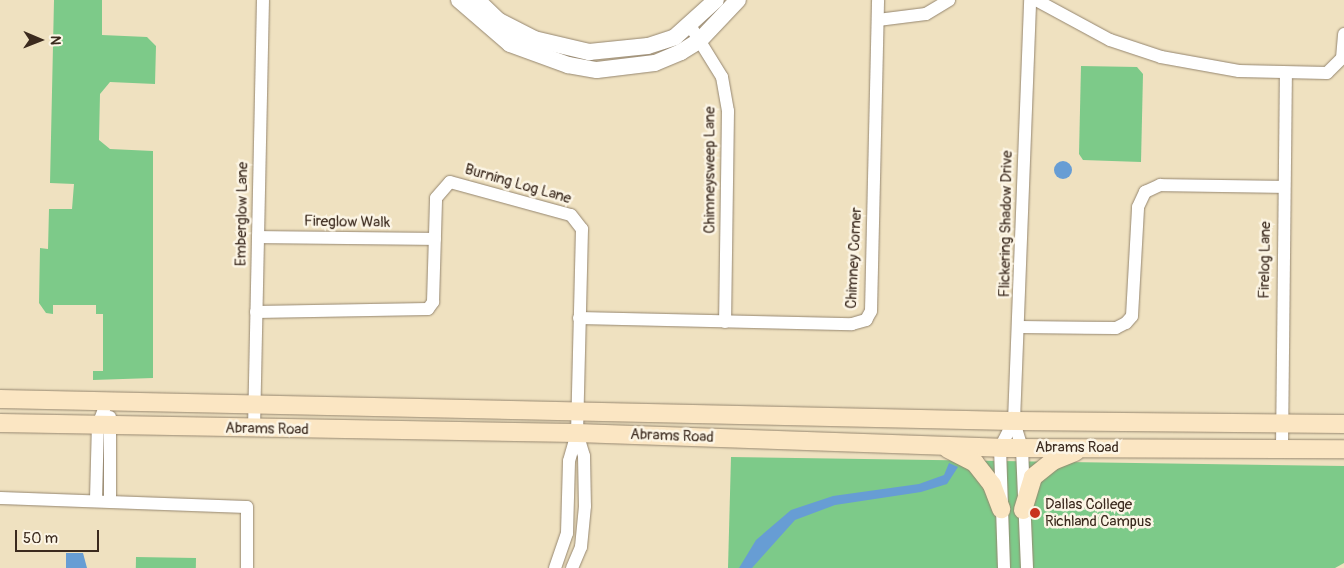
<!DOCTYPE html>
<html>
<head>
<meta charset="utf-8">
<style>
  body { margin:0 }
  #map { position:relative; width:1344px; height:568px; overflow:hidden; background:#efe1c0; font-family:Pangolin,sans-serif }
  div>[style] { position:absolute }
  .green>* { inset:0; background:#7dca89; transform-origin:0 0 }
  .water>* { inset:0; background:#679dd4 }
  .round { border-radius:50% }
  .roads { filter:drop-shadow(0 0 1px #95866f) drop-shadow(0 0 1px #95866f) }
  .minor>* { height:12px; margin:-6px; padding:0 6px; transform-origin:6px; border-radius:6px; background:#fff }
  .tertiary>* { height:16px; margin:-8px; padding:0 8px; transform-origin:8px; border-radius:8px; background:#fff }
  .secondary>* { height:18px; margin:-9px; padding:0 9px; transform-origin:9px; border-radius:9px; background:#fbe6c3 }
  .dots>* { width:14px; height:14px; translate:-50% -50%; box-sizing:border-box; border:2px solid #fcf5e5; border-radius:50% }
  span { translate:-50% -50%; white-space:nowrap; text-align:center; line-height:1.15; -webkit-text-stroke:5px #fcf5e5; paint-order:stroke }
  .street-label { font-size:15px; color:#3b2a1e }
  .poi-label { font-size:15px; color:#3b2a1e }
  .left { translate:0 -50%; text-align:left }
  .north { position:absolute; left:15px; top:15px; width:50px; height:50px; -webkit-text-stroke:4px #fcf5e5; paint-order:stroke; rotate:91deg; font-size:14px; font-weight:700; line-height:20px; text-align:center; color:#3b2a1e }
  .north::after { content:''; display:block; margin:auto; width:18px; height:22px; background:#3b2a1e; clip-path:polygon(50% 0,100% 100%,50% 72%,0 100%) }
  .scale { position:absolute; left:15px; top:530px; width:84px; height:22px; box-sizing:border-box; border:2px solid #3b2a1e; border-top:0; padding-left:6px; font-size:15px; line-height:18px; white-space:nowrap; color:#3b2a1e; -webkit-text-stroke:4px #fcf5e5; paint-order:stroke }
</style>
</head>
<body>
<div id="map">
  <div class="green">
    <div style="clip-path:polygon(54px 0,102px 0,102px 35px,147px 37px,156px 46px,155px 84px,110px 82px,100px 94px,99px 140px,110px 149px,153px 151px,153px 378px,93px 380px,93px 371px,103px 371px,103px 314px,96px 314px,96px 305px,53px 305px,53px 314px,46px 313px,39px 303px,40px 248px,48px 249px,49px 209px,72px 209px,74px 184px,50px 183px)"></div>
    <div style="clip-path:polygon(1081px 66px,1137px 67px,1143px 74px,1141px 162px,1083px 160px,1079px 154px)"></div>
    <div style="clip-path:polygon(731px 457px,1344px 466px,1344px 563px,1335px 568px,728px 568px)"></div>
    <div style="left:136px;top:557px;width:60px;height:11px;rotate:1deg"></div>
  </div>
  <div class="water">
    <div class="round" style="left:1054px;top:161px;width:18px;height:18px"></div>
    <div style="clip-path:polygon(949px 463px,958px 467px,947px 484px,921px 492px,835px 505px,795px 520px,752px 568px,739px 568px,756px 540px,791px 510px,833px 496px,919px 484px,944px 475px)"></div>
    <div style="clip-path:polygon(66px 553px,83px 553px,87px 568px,66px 568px)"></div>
  </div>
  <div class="roads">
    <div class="minor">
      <div style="left:1036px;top:0;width:84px;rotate:28.4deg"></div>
      <div style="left:1110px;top:40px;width:54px;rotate:18.4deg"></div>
      <div style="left:1161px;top:57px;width:79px;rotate:10.2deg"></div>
      <div style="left:1239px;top:71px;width:88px;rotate:1.3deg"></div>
      <div style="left:1327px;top:73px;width:21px;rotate:-45deg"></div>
      <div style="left:1342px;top:58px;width:24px;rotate:-85deg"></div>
      <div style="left:878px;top:20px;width:48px;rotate:-7.1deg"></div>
      <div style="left:926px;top:14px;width:27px;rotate:-31deg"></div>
      <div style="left:691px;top:27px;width:59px;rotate:58.2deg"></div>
      <div style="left:722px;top:77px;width:35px;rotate:80deg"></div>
      <div style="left:728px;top:111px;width:211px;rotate:90.8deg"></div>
      <div style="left:258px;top:237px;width:177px;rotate:0.6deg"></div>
      <div style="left:256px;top:312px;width:172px;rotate:-1deg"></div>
      <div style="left:428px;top:309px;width:9px;rotate:-54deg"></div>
      <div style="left:433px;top:302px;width:104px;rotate:-88.3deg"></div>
      <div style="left:436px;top:198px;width:21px;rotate:-49deg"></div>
      <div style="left:450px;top:182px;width:125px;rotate:15.3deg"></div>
      <div style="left:571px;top:215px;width:18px;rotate:52deg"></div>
      <div style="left:582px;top:229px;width:204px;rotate:91.4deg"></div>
      <div style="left:577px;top:433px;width:24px;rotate:73deg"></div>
      <div style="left:584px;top:456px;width:50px;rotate:88.9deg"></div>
      <div style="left:585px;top:506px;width:41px;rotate:95.6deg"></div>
      <div style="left:581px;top:547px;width:23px;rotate:113deg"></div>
      <div style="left:579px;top:318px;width:273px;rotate:1.3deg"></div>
      <div style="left:852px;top:324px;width:15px;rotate:-16deg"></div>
      <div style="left:866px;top:320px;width:10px;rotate:-61deg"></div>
      <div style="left:871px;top:311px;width:311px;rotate:-88.7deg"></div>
      <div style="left:1020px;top:327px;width:96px;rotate:0.6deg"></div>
      <div style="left:1116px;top:328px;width:11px;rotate:-27deg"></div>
      <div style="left:1126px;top:323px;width:9px;rotate:-49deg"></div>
      <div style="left:1132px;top:316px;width:109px;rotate:-86.8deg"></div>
      <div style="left:1138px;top:207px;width:17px;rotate:-65deg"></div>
      <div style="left:1145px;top:192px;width:17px;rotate:-25deg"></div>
      <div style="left:1160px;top:185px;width:123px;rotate:0.9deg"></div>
      <div style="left:254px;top:429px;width:429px;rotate:-88.8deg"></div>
      <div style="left:1282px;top:448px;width:374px;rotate:-89.4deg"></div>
      <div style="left:0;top:498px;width:247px;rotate:2.1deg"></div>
      <div style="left:247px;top:507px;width:61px;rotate:90deg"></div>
      <div style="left:96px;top:499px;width:74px;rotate:-88.5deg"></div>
      <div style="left:98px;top:425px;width:26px;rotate:-69deg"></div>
      <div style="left:110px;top:499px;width:82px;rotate:-90deg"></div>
      <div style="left:555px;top:568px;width:37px;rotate:-71deg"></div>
      <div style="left:567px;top:533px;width:72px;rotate:-88.4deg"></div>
      <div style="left:569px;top:461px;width:29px;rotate:-74deg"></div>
      <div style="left:1004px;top:568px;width:120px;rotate:-91.9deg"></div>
      <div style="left:1000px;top:448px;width:30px;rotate:-63deg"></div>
      <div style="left:1027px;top:568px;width:120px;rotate:-92.4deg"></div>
      <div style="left:1022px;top:448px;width:28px;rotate:-107deg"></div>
      <div style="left:1014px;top:421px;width:421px;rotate:-87.8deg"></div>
    </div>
    <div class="tertiary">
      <div style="left:459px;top:0;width:67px;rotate:40.8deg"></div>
      <div style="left:510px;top:44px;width:62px;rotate:19.9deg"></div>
      <div style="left:568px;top:65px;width:29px;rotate:10deg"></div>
      <div style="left:597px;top:70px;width:58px;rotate:-6.9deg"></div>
      <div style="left:655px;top:63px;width:28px;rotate:-23deg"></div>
      <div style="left:681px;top:52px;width:22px;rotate:-32deg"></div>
      <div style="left:700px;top:40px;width:55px;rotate:-46.5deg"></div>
      <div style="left:477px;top:0;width:30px;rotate:44deg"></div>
      <div style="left:499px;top:21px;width:39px;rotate:27deg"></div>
      <div style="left:534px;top:39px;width:57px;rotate:13.3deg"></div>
      <div style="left:589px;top:52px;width:59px;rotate:-5.8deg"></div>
      <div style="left:648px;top:46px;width:28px;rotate:-18deg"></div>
      <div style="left:675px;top:37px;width:55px;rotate:-42.1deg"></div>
    </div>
    <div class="secondary">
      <div style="left:0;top:399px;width:1014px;rotate:1.24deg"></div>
      <div style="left:1014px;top:421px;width:330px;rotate:0.5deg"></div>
      <div style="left:0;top:423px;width:577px;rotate:0.99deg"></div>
      <div style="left:577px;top:433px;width:423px;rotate:2deg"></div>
      <div style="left:1000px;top:448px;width:344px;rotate:0.2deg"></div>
      <div style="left:948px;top:449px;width:30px;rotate:27deg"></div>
      <div style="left:975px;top:463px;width:28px;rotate:52deg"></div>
      <div style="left:992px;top:485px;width:26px;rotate:69deg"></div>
      <div style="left:1023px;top:510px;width:34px;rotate:-73deg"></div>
      <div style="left:1033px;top:477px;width:26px;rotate:-39deg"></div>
      <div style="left:1053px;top:461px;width:24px;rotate:-22deg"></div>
    </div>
  </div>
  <div class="dots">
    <div style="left:1035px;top:513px;background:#c8321e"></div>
  </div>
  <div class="street-label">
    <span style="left:710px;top:170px;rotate:-90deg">Chimneysweep Lane</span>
    <span style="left:518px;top:184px;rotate:16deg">Burning Log Lane</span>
    <span style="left:242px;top:214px;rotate:-89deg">Emberglow Lane</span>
    <span style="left:347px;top:222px;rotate:1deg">Fireglow Walk</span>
    <span style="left:1006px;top:224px;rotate:-89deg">Flickering Shadow Drive</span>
    <span style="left:854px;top:258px;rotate:-87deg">Chimney Corner</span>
    <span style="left:1265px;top:260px;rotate:-89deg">Firelog Lane</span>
    <span style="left:267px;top:429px;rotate:1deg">Abrams Road</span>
    <span style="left:672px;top:436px;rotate:2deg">Abrams Road</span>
    <span style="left:1077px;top:448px">Abrams Road</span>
  </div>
  <div class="poi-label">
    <span class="left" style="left:1045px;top:513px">Dallas College<br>Richland Campus</span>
  </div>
  <div class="north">N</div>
  <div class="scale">50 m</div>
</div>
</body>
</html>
